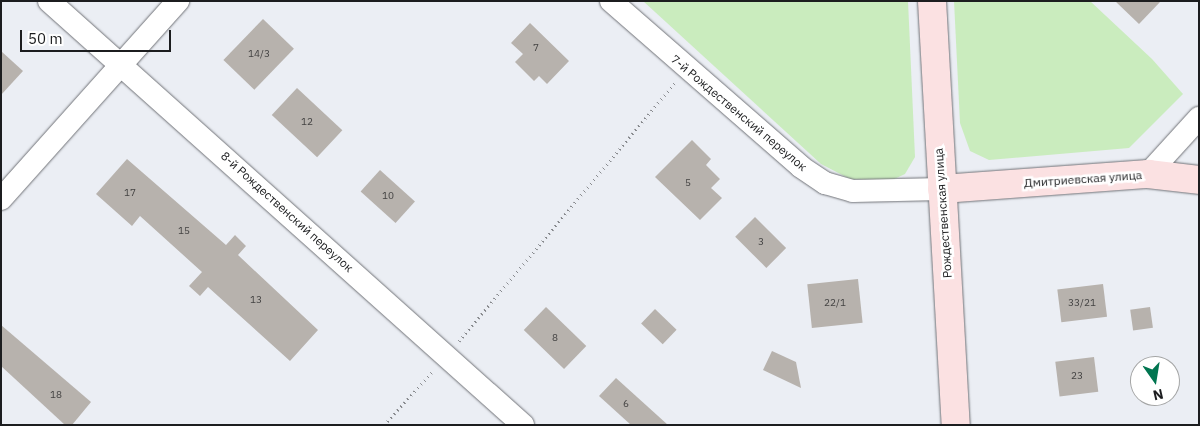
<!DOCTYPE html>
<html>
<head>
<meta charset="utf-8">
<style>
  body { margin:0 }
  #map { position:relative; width:1200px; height:426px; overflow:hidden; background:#ebeef4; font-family:"IBM Plex Sans",sans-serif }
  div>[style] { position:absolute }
  .green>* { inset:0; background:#caecbe }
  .building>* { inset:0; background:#b7b2ad; transform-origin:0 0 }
  .path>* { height:3px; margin-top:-1.5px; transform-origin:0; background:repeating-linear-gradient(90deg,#888a8e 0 1px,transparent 0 5px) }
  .roads { filter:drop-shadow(0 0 1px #717378) drop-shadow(0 0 1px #717378) }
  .street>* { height:22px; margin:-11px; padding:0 11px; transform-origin:11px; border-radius:11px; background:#fff }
  .secondary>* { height:28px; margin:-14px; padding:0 14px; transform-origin:14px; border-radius:14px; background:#fbe1e2 }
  span { translate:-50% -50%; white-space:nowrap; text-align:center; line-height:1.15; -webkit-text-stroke:5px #fff; paint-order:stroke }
  .number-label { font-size:10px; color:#434242 }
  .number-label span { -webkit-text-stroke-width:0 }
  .street-label { font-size:12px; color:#1c1d1f }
  .frame { position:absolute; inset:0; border:2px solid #1c1d1f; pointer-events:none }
  .north { position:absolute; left:1130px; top:356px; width:50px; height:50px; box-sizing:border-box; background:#fff; border:1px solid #a4a5a5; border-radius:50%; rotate:167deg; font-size:14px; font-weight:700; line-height:20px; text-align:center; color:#1c1d1f }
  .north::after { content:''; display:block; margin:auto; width:18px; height:22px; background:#007550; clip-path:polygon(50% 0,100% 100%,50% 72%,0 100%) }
  .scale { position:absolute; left:20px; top:30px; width:151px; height:22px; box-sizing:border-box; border:2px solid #1c1d1f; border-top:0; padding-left:6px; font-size:15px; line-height:18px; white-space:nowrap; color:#1c1d1f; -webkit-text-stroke:4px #fff; paint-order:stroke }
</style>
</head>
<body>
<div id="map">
  <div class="green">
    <div style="clip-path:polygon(643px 1px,908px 1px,915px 157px,905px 174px,890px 181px,850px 179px,821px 164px)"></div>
    <div style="clip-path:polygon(954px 1px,1090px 1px,1152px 59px,1183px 94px,1129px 148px,989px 160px,970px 151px,960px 123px)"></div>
  </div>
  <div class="building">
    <div style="clip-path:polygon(1115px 1px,1161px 1px,1139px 24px)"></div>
    <div style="left:263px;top:19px;width:43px;height:57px;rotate:44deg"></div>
    <div style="clip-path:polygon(530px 23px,569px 61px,547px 84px,539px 76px,534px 81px,515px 62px,523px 54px,511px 43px)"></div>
    <div style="clip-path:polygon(1px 51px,23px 71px,1px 95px)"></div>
    <div style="left:297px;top:88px;width:62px;height:37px;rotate:43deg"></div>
    <div style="clip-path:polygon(692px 140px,711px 159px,706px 165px,720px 179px,711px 188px,722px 198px,700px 220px,655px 177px)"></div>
    <div style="clip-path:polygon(127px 159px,226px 245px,235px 235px,246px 246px,238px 255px,318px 330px,290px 361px,208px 287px,200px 296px,189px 286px,202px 272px,140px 216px,132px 226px,96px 194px)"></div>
    <div style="left:380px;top:170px;width:47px;height:29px;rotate:42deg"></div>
    <div style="left:755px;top:217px;width:44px;height:28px;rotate:45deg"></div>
    <div style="left:858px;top:279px;width:44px;height:51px;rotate:84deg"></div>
    <div style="left:1103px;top:284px;width:33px;height:46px;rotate:83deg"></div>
    <div style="left:546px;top:307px;width:56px;height:32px;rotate:44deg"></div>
    <div style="left:1150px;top:307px;width:21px;height:20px;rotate:82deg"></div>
    <div style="left:655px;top:309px;width:30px;height:20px;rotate:44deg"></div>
    <div style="clip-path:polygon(1px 325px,91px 402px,72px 425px,65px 425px,1px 366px)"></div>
    <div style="clip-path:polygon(772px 351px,796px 362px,801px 388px,763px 370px)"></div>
    <div style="left:1094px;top:357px;width:35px;height:39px;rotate:83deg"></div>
    <div style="clip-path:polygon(616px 378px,668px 425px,631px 425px,599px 396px)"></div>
  </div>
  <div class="path">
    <div style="left:459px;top:341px;width:336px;rotate:-50.1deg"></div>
    <div style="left:384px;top:425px;width:72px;rotate:-47.8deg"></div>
  </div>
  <div class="roads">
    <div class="street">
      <div style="left:49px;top:1px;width:636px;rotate:41.81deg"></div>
      <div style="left:611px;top:1px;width:252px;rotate:41.1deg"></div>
      <div style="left:801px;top:167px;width:29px;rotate:34deg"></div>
      <div style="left:825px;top:183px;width:29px;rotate:16deg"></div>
      <div style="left:853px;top:191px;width:89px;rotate:-1.3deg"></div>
      <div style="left:1148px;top:174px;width:76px;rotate:-47.7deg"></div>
      <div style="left:1px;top:199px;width:266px;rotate:-48.2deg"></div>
    </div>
    <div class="secondary">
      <div style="left:932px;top:1px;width:425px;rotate:86.8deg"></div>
      <div style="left:942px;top:189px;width:207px;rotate:-4.2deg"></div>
      <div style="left:1148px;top:174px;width:51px;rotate:6.7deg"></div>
    </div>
  </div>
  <div class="number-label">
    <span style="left:536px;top:48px">7</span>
    <span style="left:259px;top:54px">14/3</span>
    <span style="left:307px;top:122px">12</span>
    <span style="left:688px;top:183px">5</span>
    <span style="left:130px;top:193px">17</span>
    <span style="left:388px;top:196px">10</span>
    <span style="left:184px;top:231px">15</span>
    <span style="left:761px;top:242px">3</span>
    <span style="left:256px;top:300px">13</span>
    <span style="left:835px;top:303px">22/1</span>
    <span style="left:1082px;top:303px">33/21</span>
    <span style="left:555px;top:338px">8</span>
    <span style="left:1077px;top:376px">23</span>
    <span style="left:56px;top:395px">18</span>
    <span style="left:626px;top:404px">6</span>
  </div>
  <div class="street-label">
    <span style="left:739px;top:113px;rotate:40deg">7-й Рождественский переулок</span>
    <span style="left:1083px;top:179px;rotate:-4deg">Дмитриевская улица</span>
    <span style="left:287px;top:212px;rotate:42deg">8-й Рождественский переулок</span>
    <span style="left:943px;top:213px;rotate:-94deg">Рождественская улица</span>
  </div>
  <div class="frame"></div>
  <div class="north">N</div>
  <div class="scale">50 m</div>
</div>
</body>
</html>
